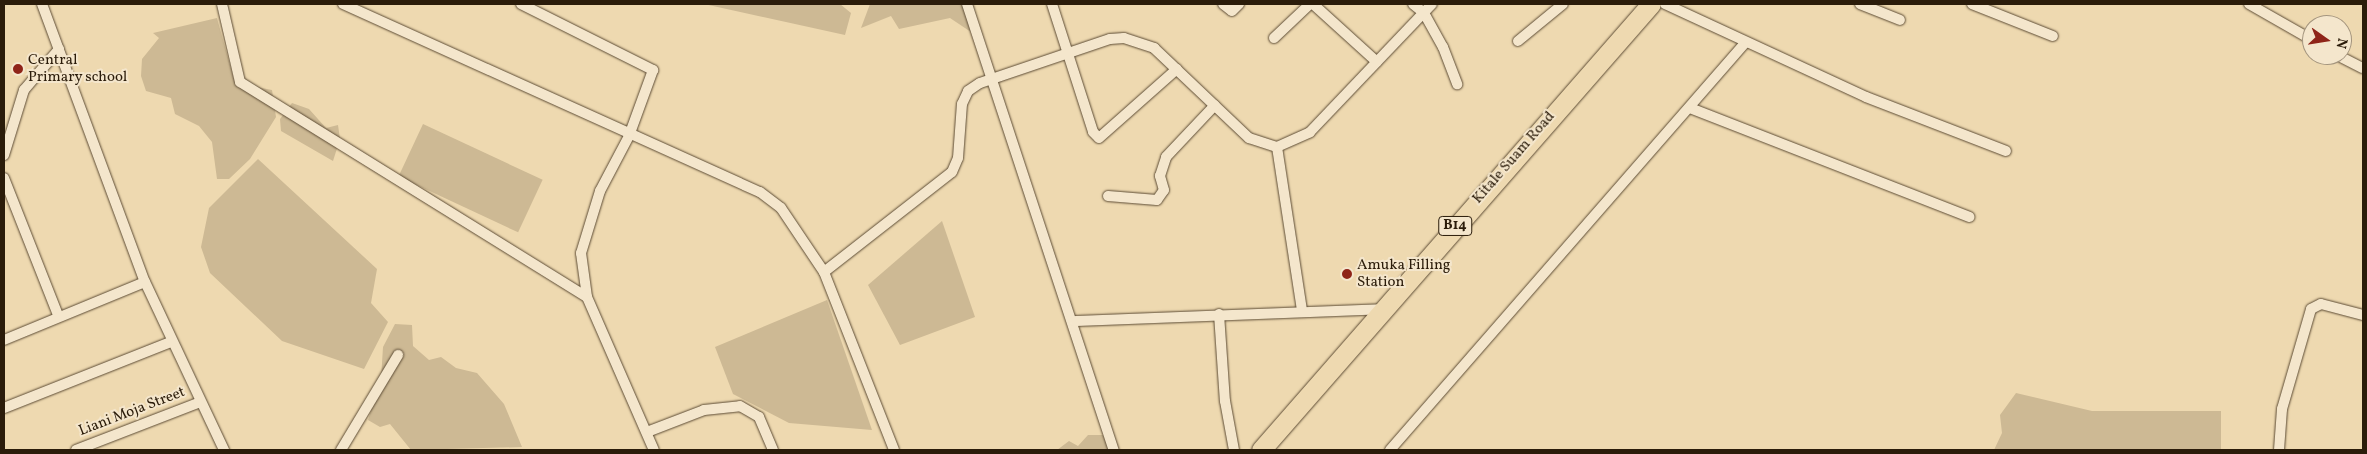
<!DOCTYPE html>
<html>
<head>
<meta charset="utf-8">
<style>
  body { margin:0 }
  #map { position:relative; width:2367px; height:454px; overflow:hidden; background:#eed9b0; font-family:Vollkorn,serif }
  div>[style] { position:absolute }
  .green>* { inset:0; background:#cdb994; transform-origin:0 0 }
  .roads { filter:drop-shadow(0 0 1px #5c4b34) drop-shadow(0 0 1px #5c4b34) }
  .street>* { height:10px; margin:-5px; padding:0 5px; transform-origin:5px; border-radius:5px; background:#f4e6cc }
  .highway>* { height:19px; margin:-9.5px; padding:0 9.5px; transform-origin:9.5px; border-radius:9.5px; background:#eed9b0 }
  .dots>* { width:14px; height:14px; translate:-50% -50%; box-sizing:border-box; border:2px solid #f4e6cc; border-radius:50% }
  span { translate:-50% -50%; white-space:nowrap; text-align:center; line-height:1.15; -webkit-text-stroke:4px #f4e6cc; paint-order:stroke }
  .shield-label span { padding:1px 4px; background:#f4e6cc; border:1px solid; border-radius:4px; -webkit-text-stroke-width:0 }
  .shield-label { font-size:14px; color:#2b1c0a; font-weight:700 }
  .poi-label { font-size:15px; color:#2b1c0a }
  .left { translate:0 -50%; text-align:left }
  .street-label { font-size:15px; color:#2b1c0a }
  .frame { position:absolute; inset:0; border:5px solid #2b1c0a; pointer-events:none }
  .north { position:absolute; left:2302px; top:15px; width:50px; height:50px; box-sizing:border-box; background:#f4e6cc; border:1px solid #a4957e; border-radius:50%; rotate:103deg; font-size:14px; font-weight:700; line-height:20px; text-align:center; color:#2b1c0a }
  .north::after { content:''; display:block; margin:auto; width:18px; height:22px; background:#8f2418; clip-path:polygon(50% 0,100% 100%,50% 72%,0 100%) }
</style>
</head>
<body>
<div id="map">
  <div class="green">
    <div style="clip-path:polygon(704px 4px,840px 4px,851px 13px,845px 35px)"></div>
    <div style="clip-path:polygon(870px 4px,963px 4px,971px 32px,950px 18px,899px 29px,891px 16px,861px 28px)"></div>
    <div style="clip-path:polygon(217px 18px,235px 83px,272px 90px,276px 117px,250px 159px,229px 179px,217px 179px,212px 142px,199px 126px,175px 114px,171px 98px,146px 91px,141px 76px,142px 59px,159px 38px,153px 33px)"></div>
    <div style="clip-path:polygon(292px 103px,309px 109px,326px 128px,338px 125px,340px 139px,333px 161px,281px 131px,280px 119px)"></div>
    <div style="left:423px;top:124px;width:132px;height:58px;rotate:25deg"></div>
    <div style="clip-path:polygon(258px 159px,377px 269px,371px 303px,388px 322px,364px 369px,282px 341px,210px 273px,201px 247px,209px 208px)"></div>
    <div style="clip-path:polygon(942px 221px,975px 317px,900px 345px,868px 285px)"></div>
    <div style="clip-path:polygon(827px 300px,872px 430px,789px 423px,733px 394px,715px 347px)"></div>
    <div style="clip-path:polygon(395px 324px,412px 325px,413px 346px,429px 360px,441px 357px,456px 368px,477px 373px,504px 404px,522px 447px,411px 450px,390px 424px,380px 427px,368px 420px,381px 379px,383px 347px)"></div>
    <div style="clip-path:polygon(2016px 393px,2092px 411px,2221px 411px,2221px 450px,1994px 450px,2002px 433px,2000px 415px)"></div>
    <div style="clip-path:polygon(1088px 435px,1103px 435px,1109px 450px,1057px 450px,1069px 441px,1078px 446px)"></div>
  </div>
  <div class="roads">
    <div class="street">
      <div style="left:42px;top:4px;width:296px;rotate:69.7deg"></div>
      <div style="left:145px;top:282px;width:186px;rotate:64.8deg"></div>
      <div style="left:222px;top:4px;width:80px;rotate:77deg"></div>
      <div style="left:240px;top:82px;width:408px;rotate:31.8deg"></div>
      <div style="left:343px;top:4px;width:457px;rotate:24.3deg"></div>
      <div style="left:760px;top:192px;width:26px;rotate:37deg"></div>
      <div style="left:781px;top:208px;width:77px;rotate:56.1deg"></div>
      <div style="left:824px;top:272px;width:191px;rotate:68.5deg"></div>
      <div style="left:521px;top:4px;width:148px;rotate:26.6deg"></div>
      <div style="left:653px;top:70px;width:70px;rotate:110deg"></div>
      <div style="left:629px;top:136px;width:62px;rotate:117.8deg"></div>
      <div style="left:600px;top:191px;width:65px;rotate:107deg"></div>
      <div style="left:581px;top:253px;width:44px;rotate:82.2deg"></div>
      <div style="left:587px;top:297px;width:167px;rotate:66.4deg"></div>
      <div style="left:967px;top:4px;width:470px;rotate:71.8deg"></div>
      <div style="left:1052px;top:4px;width:134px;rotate:72.2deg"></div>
      <div style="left:1093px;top:132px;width:8px;rotate:45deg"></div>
      <div style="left:1099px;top:138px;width:104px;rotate:-41.5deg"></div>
      <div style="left:1223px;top:4px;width:11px;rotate:38deg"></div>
      <div style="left:1232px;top:11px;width:10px;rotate:-45deg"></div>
      <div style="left:1313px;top:4px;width:86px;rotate:42.2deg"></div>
      <div style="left:1413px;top:4px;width:14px;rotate:39deg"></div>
      <div style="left:1424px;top:13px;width:39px;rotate:61deg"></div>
      <div style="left:1443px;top:47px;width:40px;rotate:69deg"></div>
      <div style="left:1665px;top:4px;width:221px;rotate:24.8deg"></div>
      <div style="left:1866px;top:97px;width:150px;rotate:21.1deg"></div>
      <div style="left:1860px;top:4px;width:43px;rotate:21.8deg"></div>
      <div style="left:1972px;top:4px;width:87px;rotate:21.6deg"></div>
      <div style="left:2249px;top:4px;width:73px;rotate:29.7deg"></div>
      <div style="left:1274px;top:38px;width:50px;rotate:-43.4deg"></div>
      <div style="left:1518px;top:41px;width:58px;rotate:-39.4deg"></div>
      <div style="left:2337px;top:55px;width:29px;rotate:27deg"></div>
      <div style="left:1690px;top:108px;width:300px;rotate:21.3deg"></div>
      <div style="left:1277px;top:147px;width:165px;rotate:81.3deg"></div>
      <div style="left:4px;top:155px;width:68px;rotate:-72.9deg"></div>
      <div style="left:24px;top:90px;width:54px;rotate:-49.5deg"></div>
      <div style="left:4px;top:178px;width:147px;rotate:68.5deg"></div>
      <div style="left:1108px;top:196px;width:49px;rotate:4.7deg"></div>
      <div style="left:1157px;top:200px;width:12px;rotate:-55deg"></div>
      <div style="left:1164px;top:190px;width:15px;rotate:-106deg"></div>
      <div style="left:1160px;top:176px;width:20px;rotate:-72deg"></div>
      <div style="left:1166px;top:157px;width:71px;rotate:-46.7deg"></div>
      <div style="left:824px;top:272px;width:162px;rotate:-38deg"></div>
      <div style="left:952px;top:172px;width:15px;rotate:-67deg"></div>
      <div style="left:958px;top:158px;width:54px;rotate:-85.8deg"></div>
      <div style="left:962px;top:104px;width:14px;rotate:-65deg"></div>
      <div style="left:968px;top:91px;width:14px;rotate:-34deg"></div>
      <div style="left:980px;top:83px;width:137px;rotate:-18.7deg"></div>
      <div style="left:1110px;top:39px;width:14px;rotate:-4deg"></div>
      <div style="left:1124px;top:38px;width:32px;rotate:18deg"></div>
      <div style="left:1154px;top:48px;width:131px;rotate:43.5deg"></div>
      <div style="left:1249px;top:138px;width:29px;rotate:18deg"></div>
      <div style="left:1277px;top:147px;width:36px;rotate:-24deg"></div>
      <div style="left:1310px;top:132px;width:177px;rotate:-46.4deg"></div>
      <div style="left:1219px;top:314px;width:87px;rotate:86.1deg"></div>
      <div style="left:1225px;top:401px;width:50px;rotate:79.6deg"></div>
      <div style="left:1075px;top:321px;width:308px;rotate:-2.2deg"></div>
      <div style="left:4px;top:340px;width:152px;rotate:-22.4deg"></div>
      <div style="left:4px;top:408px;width:180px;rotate:-21.6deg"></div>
      <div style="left:647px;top:432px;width:61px;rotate:-21.1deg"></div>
      <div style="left:704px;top:410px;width:36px;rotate:-6deg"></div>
      <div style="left:740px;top:406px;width:22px;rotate:30deg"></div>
      <div style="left:759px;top:417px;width:36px;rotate:67deg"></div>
      <div style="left:76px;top:450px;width:131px;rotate:-21.1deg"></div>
      <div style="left:341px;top:450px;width:111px;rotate:-59deg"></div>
      <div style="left:1390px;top:450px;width:540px;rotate:-48.9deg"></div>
      <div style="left:2279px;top:450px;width:41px;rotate:-85.8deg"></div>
      <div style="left:2282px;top:409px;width:104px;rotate:-73.8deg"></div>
      <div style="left:2311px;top:309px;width:11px;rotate:-27deg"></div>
      <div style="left:2321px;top:304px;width:43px;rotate:14.7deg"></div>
    </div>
    <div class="highway">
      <div style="left:1261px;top:450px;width:592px;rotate:-48.83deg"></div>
    </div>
  </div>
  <div class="dots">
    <div style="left:18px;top:69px;background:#8f2418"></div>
    <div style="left:1347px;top:274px;background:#8f2418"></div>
  </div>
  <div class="shield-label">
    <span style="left:1455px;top:226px">B14</span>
  </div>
  <div class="poi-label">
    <span class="left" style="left:28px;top:69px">Central<br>Primary school</span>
    <span class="left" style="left:1357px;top:274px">Amuka Filling<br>Station</span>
  </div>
  <div class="street-label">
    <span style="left:1514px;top:158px;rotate:-49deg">Kitale Suam Road</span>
    <span style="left:132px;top:412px;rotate:-21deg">Liani Moja Street</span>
  </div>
  <div class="frame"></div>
  <div class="north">N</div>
</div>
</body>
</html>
